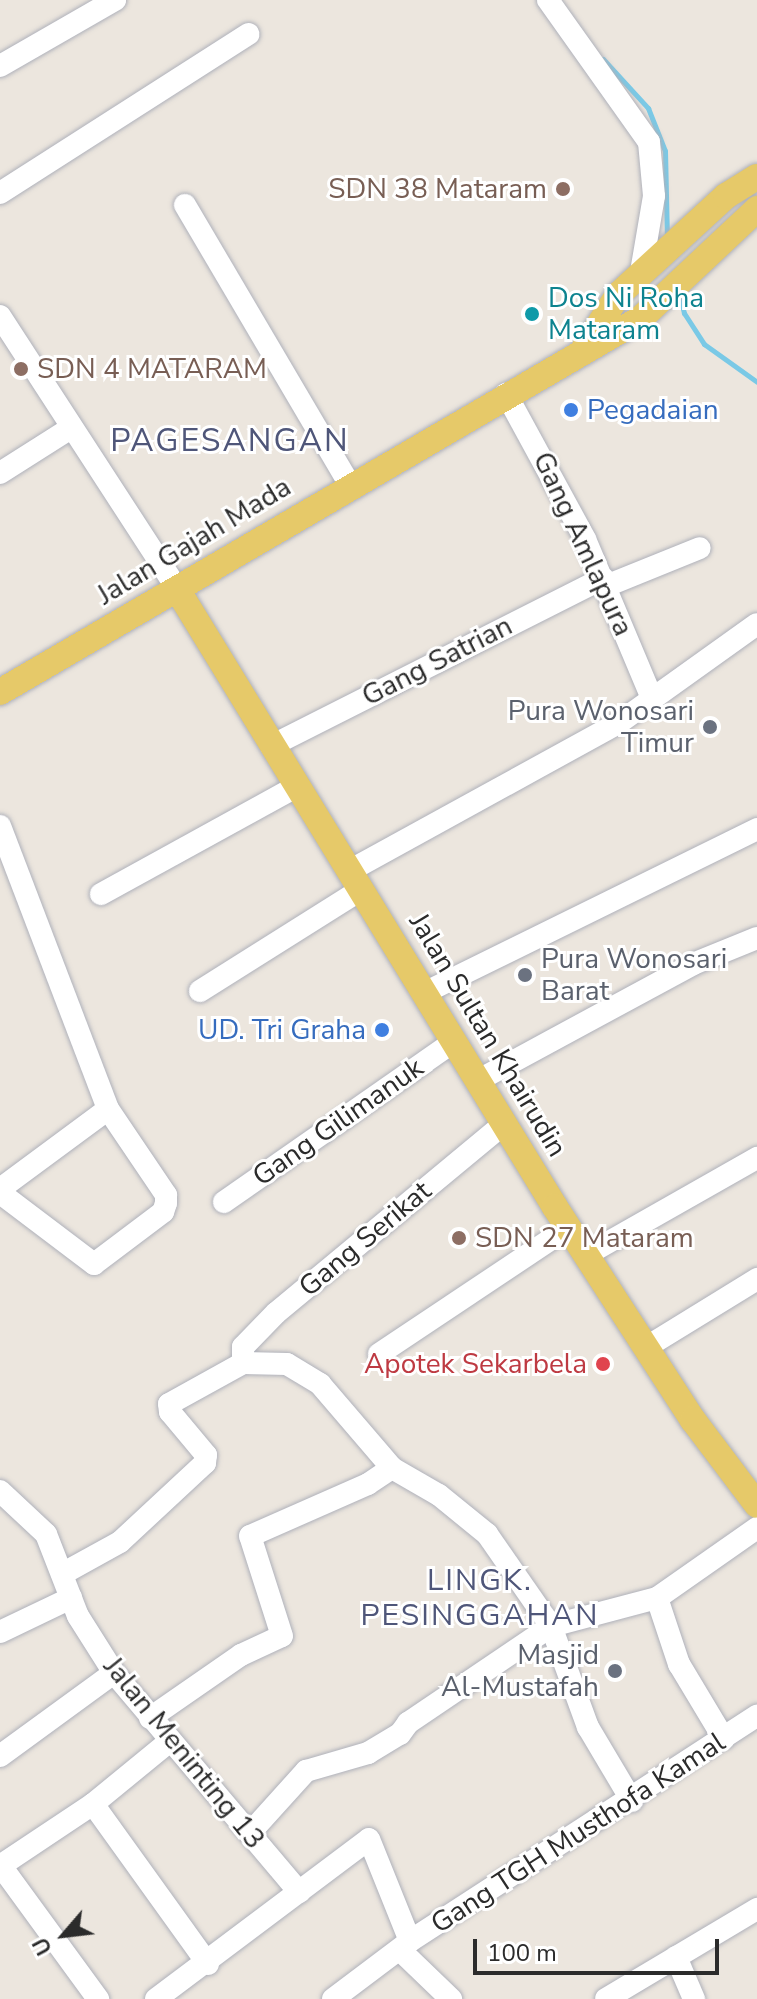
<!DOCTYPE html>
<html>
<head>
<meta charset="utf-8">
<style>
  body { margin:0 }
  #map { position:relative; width:757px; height:1999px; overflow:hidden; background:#ece6de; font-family:"Nunito Sans",sans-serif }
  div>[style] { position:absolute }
  .stream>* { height:5px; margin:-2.5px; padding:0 2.5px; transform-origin:2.5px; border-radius:2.5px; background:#7ac9e6 }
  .roads { filter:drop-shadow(0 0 2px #afb1ba) drop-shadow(0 0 2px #afb1ba) }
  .minor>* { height:22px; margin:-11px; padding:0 11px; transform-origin:11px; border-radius:11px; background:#fff }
  .major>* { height:26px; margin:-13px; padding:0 13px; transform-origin:13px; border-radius:13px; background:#e6c969 }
  .dots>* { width:22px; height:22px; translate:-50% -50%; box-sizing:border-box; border:4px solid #fff; border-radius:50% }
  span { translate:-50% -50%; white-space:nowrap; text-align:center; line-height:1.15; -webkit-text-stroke:6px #fff; paint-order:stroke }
  .education-label { font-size:28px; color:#785e54 }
  .right { translate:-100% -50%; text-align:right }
  .left { translate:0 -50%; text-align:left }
  .culture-label { font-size:28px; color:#0d838f }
  .shop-label { font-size:28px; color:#366cbe }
  .street-label { font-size:28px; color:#2b2b2b }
  .worship-label { font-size:28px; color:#5b616d }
  .health-label { font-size:28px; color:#be3a42 }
  .neighbourhood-label { font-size:30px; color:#4f5679; letter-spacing:2px }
  .quarter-label { font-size:32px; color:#4f5679; letter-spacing:2px }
  .north { position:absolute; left:24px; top:1895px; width:80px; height:80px; -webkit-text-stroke:6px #fff; paint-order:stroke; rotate:242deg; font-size:22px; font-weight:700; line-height:32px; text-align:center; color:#2b2b2b }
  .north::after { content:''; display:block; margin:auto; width:28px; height:36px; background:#2b2b2b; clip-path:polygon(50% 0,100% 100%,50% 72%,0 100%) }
  .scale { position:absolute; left:473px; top:1939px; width:246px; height:36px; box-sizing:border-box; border:4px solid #2b2b2b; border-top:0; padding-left:10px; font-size:24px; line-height:28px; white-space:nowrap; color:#2b2b2b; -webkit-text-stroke:6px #fff; paint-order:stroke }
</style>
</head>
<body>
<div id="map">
  <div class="stream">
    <div style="left:603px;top:59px;width:67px;rotate:47.4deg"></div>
    <div style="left:648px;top:108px;width:46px;rotate:68.4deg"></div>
    <div style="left:665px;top:151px;width:85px;rotate:88.7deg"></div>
    <div style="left:679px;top:293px;width:21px;rotate:76deg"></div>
    <div style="left:684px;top:313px;width:37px;rotate:57deg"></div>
    <div style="left:704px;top:344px;width:65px;rotate:35.6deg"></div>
  </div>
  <div class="roads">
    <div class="minor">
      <div style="left:548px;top:0;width:174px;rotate:54.6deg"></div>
      <div style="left:649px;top:142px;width:54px;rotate:84.7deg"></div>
      <div style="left:654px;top:196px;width:77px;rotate:99.7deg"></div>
      <div style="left:0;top:66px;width:133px;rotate:-29.9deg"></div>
      <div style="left:0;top:193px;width:295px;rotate:-32.6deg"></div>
      <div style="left:185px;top:205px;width:325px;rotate:59.5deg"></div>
      <div style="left:0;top:316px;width:325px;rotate:57deg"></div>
      <div style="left:506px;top:394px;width:165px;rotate:61.4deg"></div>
      <div style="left:585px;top:539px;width:173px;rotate:67.2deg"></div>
      <div style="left:0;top:473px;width:84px;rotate:-32.4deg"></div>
      <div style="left:606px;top:586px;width:101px;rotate:-22deg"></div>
      <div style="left:271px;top:746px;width:372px;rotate:-26.8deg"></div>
      <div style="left:0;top:826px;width:303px;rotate:69.1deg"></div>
      <div style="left:108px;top:1109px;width:104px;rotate:56deg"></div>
      <div style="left:166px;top:1195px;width:8px;rotate:90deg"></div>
      <div style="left:166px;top:1203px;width:9px;rotate:108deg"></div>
      <div style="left:163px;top:1212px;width:86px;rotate:143deg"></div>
      <div style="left:94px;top:1264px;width:118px;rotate:-142.9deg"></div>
      <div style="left:351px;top:870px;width:307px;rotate:-28.8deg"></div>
      <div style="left:620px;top:722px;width:168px;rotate:-35.6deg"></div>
      <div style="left:101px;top:894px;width:222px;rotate:-28.8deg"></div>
      <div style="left:200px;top:991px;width:191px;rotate:-32.2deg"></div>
      <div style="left:426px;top:992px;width:369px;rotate:-26.2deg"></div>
      <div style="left:477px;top:1081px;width:246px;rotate:-28.4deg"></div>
      <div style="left:693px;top:964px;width:69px;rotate:-22.1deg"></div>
      <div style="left:0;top:1189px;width:134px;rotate:-36.5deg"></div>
      <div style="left:224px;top:1202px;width:279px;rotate:-34.9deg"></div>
      <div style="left:586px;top:1255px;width:197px;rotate:-29.6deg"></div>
      <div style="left:645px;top:1348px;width:132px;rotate:-31.6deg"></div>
      <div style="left:379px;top:1354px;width:227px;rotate:-33.7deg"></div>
      <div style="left:243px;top:1363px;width:16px;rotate:-90deg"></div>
      <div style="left:243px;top:1347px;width:47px;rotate:-45.9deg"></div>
      <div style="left:276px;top:1313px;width:296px;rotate:-39.7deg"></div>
      <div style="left:0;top:1491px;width:63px;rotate:43.1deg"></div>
      <div style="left:46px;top:1534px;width:88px;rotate:68.7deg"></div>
      <div style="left:78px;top:1616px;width:67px;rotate:57.7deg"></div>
      <div style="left:114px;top:1673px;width:287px;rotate:49.8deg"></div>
      <div style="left:62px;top:1574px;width:66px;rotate:-28.9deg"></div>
      <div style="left:120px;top:1542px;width:116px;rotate:-42.9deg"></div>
      <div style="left:205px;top:1463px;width:8px;rotate:-83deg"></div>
      <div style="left:206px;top:1455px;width:56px;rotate:-129.9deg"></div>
      <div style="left:170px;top:1412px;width:8px;rotate:-97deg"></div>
      <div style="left:169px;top:1404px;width:85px;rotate:-29deg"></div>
      <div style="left:243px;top:1363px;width:44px;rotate:1.3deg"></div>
      <div style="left:287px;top:1364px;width:39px;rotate:31deg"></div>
      <div style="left:320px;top:1384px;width:111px;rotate:49.4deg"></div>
      <div style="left:392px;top:1468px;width:54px;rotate:29.9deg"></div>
      <div style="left:439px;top:1495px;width:62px;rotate:39.1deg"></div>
      <div style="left:487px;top:1534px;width:112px;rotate:55.2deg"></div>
      <div style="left:551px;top:1626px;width:108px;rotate:69.9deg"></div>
      <div style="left:588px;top:1727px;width:86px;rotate:59.3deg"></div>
      <div style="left:657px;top:1598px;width:70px;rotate:71.6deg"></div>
      <div style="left:679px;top:1664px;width:87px;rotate:59deg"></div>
      <div style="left:0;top:1632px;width:79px;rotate:-25.6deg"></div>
      <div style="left:150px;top:1718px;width:111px;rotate:-34.7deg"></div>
      <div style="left:241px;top:1655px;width:45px;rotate:-24.9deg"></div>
      <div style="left:282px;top:1636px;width:105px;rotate:-107.7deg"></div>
      <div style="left:250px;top:1536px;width:129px;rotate:-23.8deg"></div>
      <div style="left:368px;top:1484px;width:29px;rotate:-34deg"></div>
      <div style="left:0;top:1756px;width:141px;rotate:-36.1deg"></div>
      <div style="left:93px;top:1804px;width:197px;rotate:54.3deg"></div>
      <div style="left:250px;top:1833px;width:84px;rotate:-47.9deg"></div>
      <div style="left:306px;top:1771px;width:65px;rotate:-16.2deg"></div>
      <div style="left:368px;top:1753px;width:37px;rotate:-31deg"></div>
      <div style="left:400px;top:1734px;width:14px;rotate:-54deg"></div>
      <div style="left:408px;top:1723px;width:173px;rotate:-34.1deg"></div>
      <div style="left:551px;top:1626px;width:110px;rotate:-14.8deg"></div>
      <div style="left:657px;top:1598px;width:122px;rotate:-35deg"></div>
      <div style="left:0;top:1866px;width:112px;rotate:-33.7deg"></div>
      <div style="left:93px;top:1804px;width:99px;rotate:-39.3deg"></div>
      <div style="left:1px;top:1866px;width:165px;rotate:53.9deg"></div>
      <div style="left:400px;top:1950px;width:71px;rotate:43.9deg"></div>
      <div style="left:676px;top:1957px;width:46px;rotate:66.8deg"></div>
      <div style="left:156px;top:1999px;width:266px;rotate:-36.9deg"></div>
      <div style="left:369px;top:1839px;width:110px;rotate:68.1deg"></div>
      <div style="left:333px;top:1999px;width:96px;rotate:-37deg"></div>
      <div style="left:410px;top:1941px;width:414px;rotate:-33deg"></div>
      <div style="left:606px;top:1999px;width:176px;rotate:-30.8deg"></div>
    </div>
    <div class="major">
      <div style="left:585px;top:347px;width:62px;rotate:-57.6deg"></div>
      <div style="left:618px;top:295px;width:147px;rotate:-42.5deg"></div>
      <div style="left:726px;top:196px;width:36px;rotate:-32deg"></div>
      <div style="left:177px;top:589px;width:724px;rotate:58.55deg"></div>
      <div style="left:555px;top:1207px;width:254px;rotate:57.1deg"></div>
      <div style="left:693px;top:1420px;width:106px;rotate:53deg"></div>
      <div style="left:0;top:692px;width:741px;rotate:-30.23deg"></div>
      <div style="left:640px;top:319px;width:161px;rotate:-43.2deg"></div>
    </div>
  </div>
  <div class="dots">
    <div style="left:563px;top:189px;background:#8d6e63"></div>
    <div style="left:532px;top:314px;background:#0f9aa8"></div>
    <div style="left:21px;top:369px;background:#8d6e63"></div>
    <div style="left:571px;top:410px;background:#3f7fe0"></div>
    <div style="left:710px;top:727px;background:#6b7280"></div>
    <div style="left:525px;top:975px;background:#6b7280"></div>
    <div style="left:382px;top:1030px;background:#3f7fe0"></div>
    <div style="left:459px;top:1238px;background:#8d6e63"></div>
    <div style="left:603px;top:1364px;background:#e0444e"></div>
    <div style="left:615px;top:1671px;background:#6b7280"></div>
  </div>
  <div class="education-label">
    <span class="right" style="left:547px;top:189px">SDN 38 Mataram</span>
    <span class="left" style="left:37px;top:369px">SDN 4 MATARAM</span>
    <span class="left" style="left:475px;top:1238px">SDN 27 Mataram</span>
  </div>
  <div class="culture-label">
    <span class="left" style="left:548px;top:314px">Dos Ni Roha<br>Mataram</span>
  </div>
  <div class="shop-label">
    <span class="left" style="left:587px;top:410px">Pegadaian</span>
    <span class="right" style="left:366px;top:1030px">UD. Tri Graha</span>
  </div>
  <div class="street-label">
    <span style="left:194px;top:541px;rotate:-31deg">Jalan Gajah Mada</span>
    <span style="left:583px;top:544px;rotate:65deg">Gang Amlapura</span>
    <span style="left:437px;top:661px;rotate:-27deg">Gang Satrian</span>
    <span style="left:488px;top:1035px;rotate:59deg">Jalan Sultan Khairudin</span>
    <span style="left:338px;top:1122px;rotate:-35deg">Gang Gilimanuk</span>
    <span style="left:365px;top:1239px;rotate:-40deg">Gang Serikat</span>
    <span style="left:184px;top:1753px;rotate:51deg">Jalan Meninting 13</span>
    <span style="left:578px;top:1833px;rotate:-33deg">Gang TGH Musthofa Kamal</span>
  </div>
  <div class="worship-label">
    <span class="right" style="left:694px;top:727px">Pura Wonosari<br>Timur</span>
    <span class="left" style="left:541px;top:975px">Pura Wonosari<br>Barat</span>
    <span class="right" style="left:599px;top:1671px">Masjid<br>Al-Mustafah</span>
  </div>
  <div class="health-label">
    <span class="right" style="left:587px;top:1364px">Apotek Sekarbela</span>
  </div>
  <div class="neighbourhood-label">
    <span style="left:480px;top:1598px">LINGK.<br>PESINGGAHAN</span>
  </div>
  <div class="quarter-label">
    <span style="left:230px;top:441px">PAGESANGAN</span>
  </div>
  <div class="north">U</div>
  <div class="scale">100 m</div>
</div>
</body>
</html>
